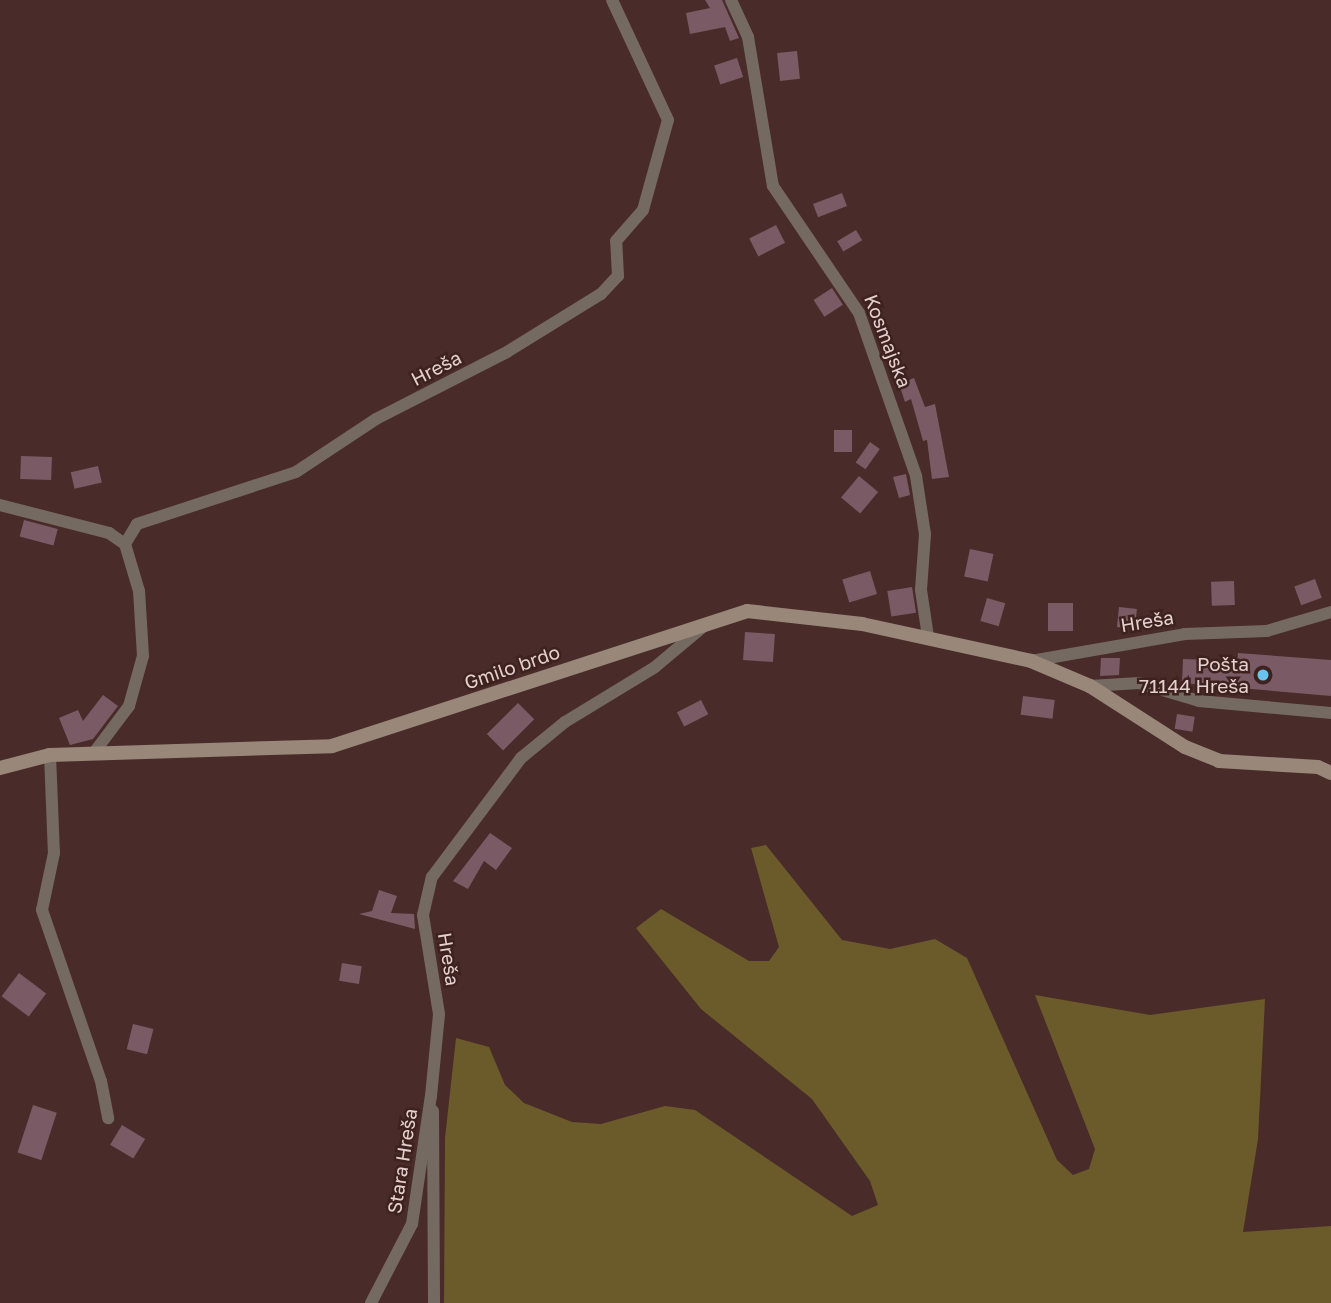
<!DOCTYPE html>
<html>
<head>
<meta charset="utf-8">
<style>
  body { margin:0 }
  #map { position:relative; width:1331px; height:1303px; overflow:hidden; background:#492c29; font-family:"Golos Text",sans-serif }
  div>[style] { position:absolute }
  .forest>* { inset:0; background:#6b5a2a }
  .building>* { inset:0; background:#795a65; transform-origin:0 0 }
  .street>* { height:12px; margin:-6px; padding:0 6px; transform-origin:6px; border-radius:6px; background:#756a61 }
  .secondary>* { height:14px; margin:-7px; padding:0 7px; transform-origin:7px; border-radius:7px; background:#998779 }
  .dots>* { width:19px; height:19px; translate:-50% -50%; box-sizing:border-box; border:4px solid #3e221f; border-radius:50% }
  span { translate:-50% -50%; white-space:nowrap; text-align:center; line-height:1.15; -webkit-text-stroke:5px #3e221f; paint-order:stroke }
  .street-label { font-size:19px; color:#e4d1cf }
  .poi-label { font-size:19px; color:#e4d1cf }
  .right { translate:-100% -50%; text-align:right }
</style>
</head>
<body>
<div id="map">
  <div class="forest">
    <div style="clip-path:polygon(766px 845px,842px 940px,890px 949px,935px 939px,967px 958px,1057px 1160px,1073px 1175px,1089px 1169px,1095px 1149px,1035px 995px,1150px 1015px,1265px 999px,1258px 1139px,1243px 1232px,1331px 1226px,1331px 1303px,444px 1303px,445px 1138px,456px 1038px,489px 1047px,505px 1085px,524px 1103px,572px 1122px,601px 1124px,665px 1106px,695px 1110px,852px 1216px,878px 1205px,870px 1181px,812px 1099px,701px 1009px,636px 928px,661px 909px,749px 961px,769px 961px,779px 947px,751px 848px)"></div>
  </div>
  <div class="building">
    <div style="clip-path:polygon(705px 0,722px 0,739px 38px,730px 41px,725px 27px,690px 34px,686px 13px,710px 8px)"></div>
    <div style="left:797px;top:51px;width:28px;height:20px;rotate:84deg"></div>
    <div style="left:737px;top:58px;width:20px;height:24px;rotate:72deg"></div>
    <div style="left:842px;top:193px;width:14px;height:31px;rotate:69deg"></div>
    <div style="left:776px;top:225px;width:20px;height:30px;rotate:63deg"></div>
    <div style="left:856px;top:230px;width:12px;height:22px;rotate:59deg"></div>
    <div style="left:832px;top:288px;width:20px;height:22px;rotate:57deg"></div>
    <div style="clip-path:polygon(914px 378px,925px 407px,935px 404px,949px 477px,932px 479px,927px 440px,923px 441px,911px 399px,905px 402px,899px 384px)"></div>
    <div style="left:834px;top:430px;width:18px;height:22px"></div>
    <div style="left:870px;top:442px;width:12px;height:25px;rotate:35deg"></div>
    <div style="left:21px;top:456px;width:31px;height:23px;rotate:2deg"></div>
    <div style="left:98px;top:466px;width:17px;height:28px;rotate:77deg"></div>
    <div style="clip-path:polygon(906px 474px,910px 495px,899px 498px,893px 477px)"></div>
    <div style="left:859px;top:476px;width:25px;height:28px;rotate:40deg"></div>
    <div style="left:24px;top:520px;width:35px;height:17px;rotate:15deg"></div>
    <div style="left:970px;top:549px;width:24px;height:28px;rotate:12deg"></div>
    <div style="left:870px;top:571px;width:24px;height:29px;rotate:73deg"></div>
    <div style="left:1315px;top:579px;width:20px;height:22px;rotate:70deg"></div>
    <div style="left:1234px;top:581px;width:24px;height:23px;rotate:88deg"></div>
    <div style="left:912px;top:587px;width:26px;height:25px;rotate:81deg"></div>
    <div style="left:987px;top:598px;width:19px;height:24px;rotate:16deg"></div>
    <div style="left:1048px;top:603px;width:25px;height:28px"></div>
    <div style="left:1119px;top:607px;width:18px;height:20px;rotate:6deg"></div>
    <div style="left:745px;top:632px;width:30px;height:28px;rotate:4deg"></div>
    <div style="clip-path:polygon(1238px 653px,1331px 660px,1331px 696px,1182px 683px,1183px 659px,1237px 661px)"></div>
    <div style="clip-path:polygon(1101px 658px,1120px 658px,1119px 675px,1100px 676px)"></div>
    <div style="clip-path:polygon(103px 695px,118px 706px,93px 739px,70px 745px,59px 718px,78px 710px,83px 721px)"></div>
    <div style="left:1023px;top:696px;width:32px;height:19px;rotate:7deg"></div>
    <div style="left:701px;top:700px;width:16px;height:27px;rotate:63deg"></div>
    <div style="left:518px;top:703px;width:23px;height:44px;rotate:45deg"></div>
    <div style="left:1177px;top:714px;width:18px;height:15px;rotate:9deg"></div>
    <div style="clip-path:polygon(490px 833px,512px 848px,496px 870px,484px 861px,468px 889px,453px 881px)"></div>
    <div style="clip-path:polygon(379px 890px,397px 896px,391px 913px,414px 914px,415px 929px,359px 914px,372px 911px)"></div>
    <div style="left:342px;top:963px;width:20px;height:18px;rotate:9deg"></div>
    <div style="left:19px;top:973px;width:34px;height:29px;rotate:37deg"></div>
    <div style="left:133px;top:1024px;width:21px;height:26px;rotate:14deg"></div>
    <div style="left:33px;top:1105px;width:25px;height:50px;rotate:18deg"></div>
    <div style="left:122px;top:1125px;width:27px;height:23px;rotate:31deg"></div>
  </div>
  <div class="street">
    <div style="left:731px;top:0;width:41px;rotate:65.3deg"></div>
    <div style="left:748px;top:37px;width:151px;rotate:80.5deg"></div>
    <div style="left:773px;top:186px;width:153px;rotate:55.9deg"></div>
    <div style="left:859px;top:313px;width:173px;rotate:70.7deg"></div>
    <div style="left:916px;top:476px;width:59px;rotate:81.2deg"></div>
    <div style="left:925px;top:534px;width:56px;rotate:94.1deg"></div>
    <div style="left:921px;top:590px;width:48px;rotate:81.5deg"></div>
    <div style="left:0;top:505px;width:113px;rotate:14.4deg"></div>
    <div style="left:109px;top:533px;width:19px;rotate:35deg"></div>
    <div style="left:1031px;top:661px;width:156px;rotate:-9.9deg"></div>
    <div style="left:1185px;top:634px;width:82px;rotate:-2.1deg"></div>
    <div style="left:1267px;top:631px;width:67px;rotate:-16.5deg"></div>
    <div style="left:1090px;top:686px;width:49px;rotate:-3.5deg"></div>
    <div style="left:1139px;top:683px;width:63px;rotate:16.7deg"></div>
    <div style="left:1199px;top:701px;width:133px;rotate:5.2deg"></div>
    <div style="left:93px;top:754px;width:60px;rotate:-53.1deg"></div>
    <div style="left:129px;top:706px;width:52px;rotate:-74.4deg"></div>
    <div style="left:143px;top:656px;width:65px;rotate:-93.5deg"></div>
    <div style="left:139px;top:591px;width:49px;rotate:-106.6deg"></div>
    <div style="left:125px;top:544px;width:23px;rotate:-59deg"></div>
    <div style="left:137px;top:524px;width:167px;rotate:-18.1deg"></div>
    <div style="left:296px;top:472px;width:96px;rotate:-33.5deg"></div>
    <div style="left:376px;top:419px;width:147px;rotate:-27.1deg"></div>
    <div style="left:507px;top:352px;width:110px;rotate:-31.7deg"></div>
    <div style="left:601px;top:294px;width:25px;rotate:-47deg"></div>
    <div style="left:618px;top:276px;width:35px;rotate:-93deg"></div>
    <div style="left:616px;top:241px;width:41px;rotate:-48.9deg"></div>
    <div style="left:643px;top:210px;width:93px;rotate:-74.5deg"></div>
    <div style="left:668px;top:120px;width:132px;rotate:-115deg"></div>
    <div style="left:50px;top:755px;width:98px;rotate:87.7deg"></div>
    <div style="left:54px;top:853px;width:58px;rotate:101.9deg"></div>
    <div style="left:42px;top:910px;width:181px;rotate:71deg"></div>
    <div style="left:101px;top:1081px;width:38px;rotate:79deg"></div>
    <div style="left:433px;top:1111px;width:192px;rotate:89.7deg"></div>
    <div style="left:371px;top:1303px;width:89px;rotate:-62.6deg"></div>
    <div style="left:412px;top:1224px;width:129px;rotate:-81.6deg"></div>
    <div style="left:431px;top:1096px;width:82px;rotate:-84.4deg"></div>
    <div style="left:439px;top:1014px;width:100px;rotate:-99.2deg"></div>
    <div style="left:423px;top:915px;width:39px;rotate:-77deg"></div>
    <div style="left:432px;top:877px;width:149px;rotate:-53.2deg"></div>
    <div style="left:521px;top:758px;width:57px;rotate:-39.3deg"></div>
    <div style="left:565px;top:722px;width:105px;rotate:-31.4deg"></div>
    <div style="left:655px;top:667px;width:64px;rotate:-39.9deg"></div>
  </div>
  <div class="secondary">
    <div style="left:0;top:768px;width:52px;rotate:-14.6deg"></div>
    <div style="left:50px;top:755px;width:282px;rotate:-1.8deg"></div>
    <div style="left:332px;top:746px;width:436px;rotate:-18deg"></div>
    <div style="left:747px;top:611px;width:116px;rotate:6.4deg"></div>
    <div style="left:862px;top:624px;width:173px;rotate:12.3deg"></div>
    <div style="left:1031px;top:661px;width:64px;rotate:23deg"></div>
    <div style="left:1090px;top:686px;width:113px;rotate:32.7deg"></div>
    <div style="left:1185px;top:747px;width:37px;rotate:22deg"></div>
    <div style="left:1219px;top:761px;width:99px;rotate:3.5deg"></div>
    <div style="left:1318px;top:767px;width:14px;rotate:25deg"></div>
  </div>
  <div class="dots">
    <div style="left:1263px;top:675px;background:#67c4ef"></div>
  </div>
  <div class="street-label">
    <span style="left:888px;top:341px;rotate:69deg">Kosmajska</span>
    <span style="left:436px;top:368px;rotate:-27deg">Hreša</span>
    <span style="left:1147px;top:621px;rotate:-9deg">Hreša</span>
    <span style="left:512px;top:667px;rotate:-19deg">Gmilo brdo</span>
    <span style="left:449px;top:959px;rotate:81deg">Hreša</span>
    <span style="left:402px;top:1161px;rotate:-81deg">Stara Hreša</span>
  </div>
  <div class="poi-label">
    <span class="right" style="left:1249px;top:675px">Pošta<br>71144 Hreša</span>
  </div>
</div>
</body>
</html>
